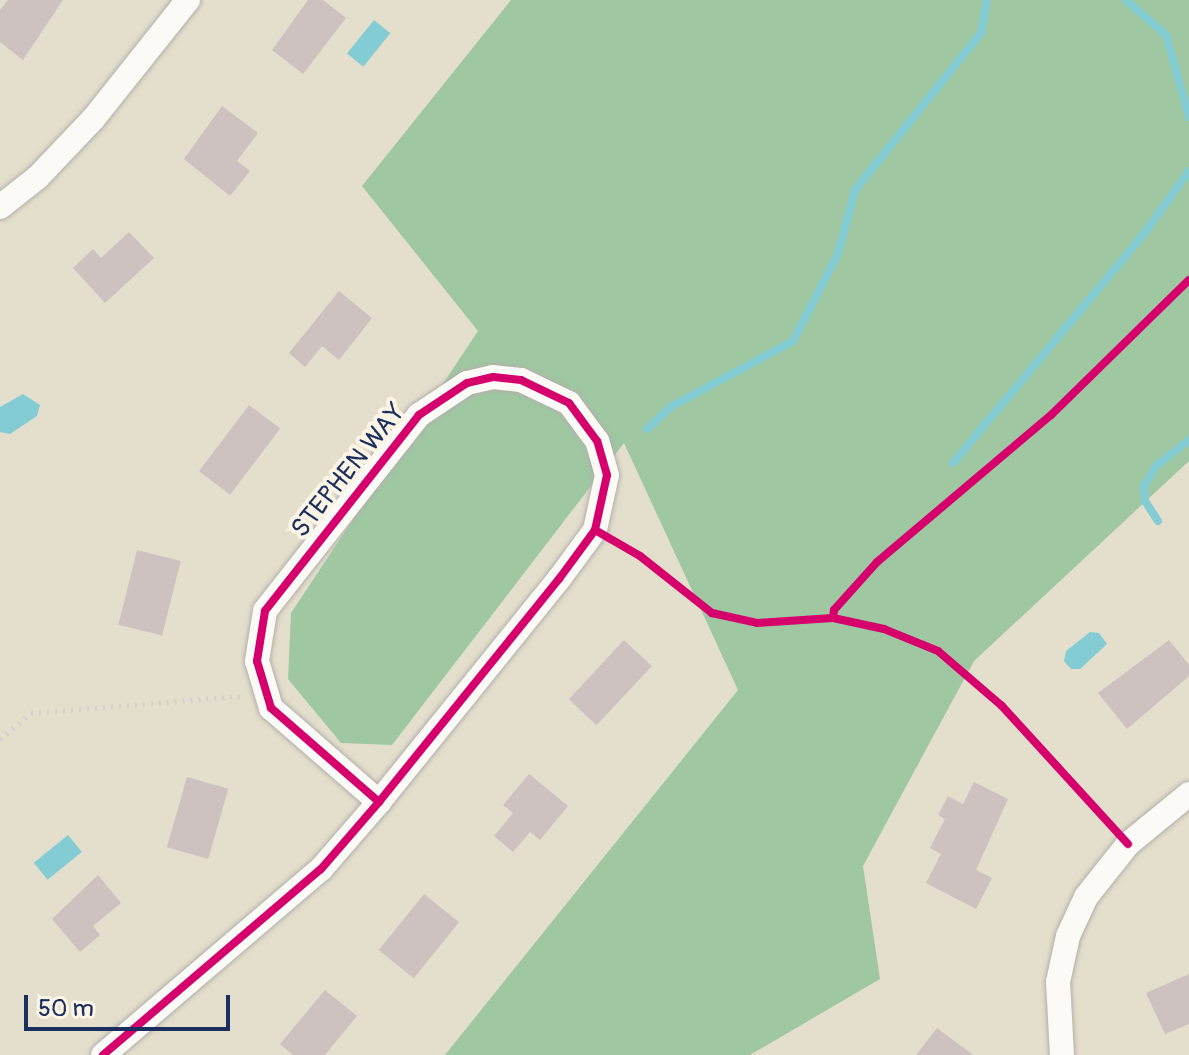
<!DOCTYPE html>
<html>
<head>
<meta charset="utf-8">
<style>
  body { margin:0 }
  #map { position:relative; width:1189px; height:1055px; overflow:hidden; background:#e4decc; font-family:Pangolin,sans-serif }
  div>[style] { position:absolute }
  .forest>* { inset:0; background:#9fc8a2 }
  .water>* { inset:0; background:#84ccd4; transform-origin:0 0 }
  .stream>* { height:8px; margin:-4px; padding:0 4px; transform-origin:4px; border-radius:4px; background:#84ccd4 }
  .building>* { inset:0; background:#cdc2c0; transform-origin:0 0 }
  .path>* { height:5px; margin-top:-2.5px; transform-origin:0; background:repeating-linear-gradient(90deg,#d3d2d0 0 2px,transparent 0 8px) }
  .roads { filter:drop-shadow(0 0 2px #b2b0a9) drop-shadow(0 0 2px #b2b0a9) }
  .minor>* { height:24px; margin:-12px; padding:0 12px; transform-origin:12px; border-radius:12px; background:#fbfaf7 }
  .cycleway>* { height:8px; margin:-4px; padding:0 4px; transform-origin:4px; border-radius:4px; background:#d6006c }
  span { translate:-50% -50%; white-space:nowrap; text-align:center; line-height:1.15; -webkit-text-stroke:8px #fcf5e5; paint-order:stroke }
  .street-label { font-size:26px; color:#1b2f5e }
  .scale { position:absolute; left:24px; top:995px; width:206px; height:36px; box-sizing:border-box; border:4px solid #1b2f5e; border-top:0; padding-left:10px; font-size:24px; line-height:28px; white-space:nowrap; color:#1b2f5e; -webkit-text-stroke:6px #fcf5e5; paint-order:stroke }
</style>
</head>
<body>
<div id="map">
  <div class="forest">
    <div style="clip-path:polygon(511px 0,1189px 0,1189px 461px,974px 661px,863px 866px,880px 979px,750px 1055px,445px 1055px,738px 690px,624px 443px,392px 745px,341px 743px,288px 679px,291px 613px,478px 331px,362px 186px)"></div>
  </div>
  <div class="water">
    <div style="left:374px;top:20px;width:21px;height:43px;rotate:39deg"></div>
    <div style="clip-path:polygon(23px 394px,40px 405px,37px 416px,10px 434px,0 432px,0 407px)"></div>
    <div style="clip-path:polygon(1090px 632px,1099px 633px,1107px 644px,1080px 669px,1071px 669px,1064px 661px,1066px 651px)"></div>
    <div style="left:68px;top:835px;width:22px;height:44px;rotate:51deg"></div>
  </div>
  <div class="stream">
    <div style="left:1126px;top:0;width:53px;rotate:41.2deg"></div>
    <div style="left:1166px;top:35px;width:85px;rotate:74.3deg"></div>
    <div style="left:647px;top:429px;width:34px;rotate:-43deg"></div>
    <div style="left:672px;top:406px;width:137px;rotate:-28.2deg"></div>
    <div style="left:793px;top:341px;width:98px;rotate:-62.7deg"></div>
    <div style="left:838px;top:254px;width:66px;rotate:-75.1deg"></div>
    <div style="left:855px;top:190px;width:201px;rotate:-51.3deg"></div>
    <div style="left:981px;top:33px;width:34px;rotate:-80deg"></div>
    <div style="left:953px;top:463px;width:298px;rotate:-50.2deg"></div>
    <div style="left:1144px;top:234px;width:77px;rotate:-54.5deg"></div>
    <div style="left:1158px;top:521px;width:24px;rotate:-123deg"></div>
    <div style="left:1145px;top:501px;width:15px;rotate:-94deg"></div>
    <div style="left:1144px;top:486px;width:23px;rotate:-59deg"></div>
    <div style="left:1156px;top:466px;width:42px;rotate:-38.2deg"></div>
  </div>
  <div class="building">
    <div style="clip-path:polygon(8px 0,63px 0,23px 60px,0 42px,0 10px)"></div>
    <div style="clip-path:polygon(308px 0,323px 0,346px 18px,303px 74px,272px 50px)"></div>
    <div style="clip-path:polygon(222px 106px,258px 133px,237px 161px,250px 171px,230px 196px,184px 159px)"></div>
    <div style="clip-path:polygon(129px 232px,154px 258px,105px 303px,73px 268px,93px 249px,101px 258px)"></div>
    <div style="clip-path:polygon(339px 291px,372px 318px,339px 360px,322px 346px,305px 367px,289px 353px)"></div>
    <div style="left:249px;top:405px;width:39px;height:83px;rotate:37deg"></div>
    <div style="left:137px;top:550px;width:45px;height:77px;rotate:14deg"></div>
    <div style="left:624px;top:640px;width:38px;height:81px;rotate:43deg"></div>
    <div style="clip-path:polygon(1169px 640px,1189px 665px,1189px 676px,1127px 729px,1098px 693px)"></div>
    <div style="clip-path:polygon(529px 774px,568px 806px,540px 840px,530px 832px,513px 852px,494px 836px,513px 813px,503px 805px)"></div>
    <div style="left:187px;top:777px;width:43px;height:73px;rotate:16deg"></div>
    <div style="clip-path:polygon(974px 782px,1008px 799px,976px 870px,992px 878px,976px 909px,926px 883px,941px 854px,930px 848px,945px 819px,938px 815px,948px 796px,963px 804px)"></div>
    <div style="clip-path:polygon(98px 875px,121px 903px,93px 926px,100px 935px,80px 952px,52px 919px)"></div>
    <div style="left:424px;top:894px;width:45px;height:72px;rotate:39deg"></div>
    <div style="clip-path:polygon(1189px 974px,1189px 1024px,1165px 1034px,1146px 993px)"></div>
    <div style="clip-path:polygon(325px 990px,357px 1016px,325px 1055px,293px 1055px,280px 1044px)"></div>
    <div style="clip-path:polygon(937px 1028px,973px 1055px,916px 1055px)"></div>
  </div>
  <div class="path">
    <div style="left:0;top:739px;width:40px;rotate:-40deg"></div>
    <div style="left:31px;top:713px;width:214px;rotate:-4.6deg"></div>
  </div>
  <div class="roads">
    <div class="minor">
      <div style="left:0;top:207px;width:48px;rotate:-38.3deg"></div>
      <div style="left:38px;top:177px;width:81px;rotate:-46.5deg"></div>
      <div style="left:94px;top:118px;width:151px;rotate:-51.5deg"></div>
      <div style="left:103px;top:1055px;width:287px;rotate:-40.5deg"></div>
      <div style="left:321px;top:869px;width:89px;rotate:-49.1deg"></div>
      <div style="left:379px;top:802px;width:287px;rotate:-51.1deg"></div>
      <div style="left:559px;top:579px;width:61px;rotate:-53.7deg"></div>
      <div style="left:595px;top:530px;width:56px;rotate:-77.7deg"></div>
      <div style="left:607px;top:475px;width:35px;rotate:-106deg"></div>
      <div style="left:597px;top:441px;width:47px;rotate:-126.4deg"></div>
      <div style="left:569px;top:403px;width:53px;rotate:-154.4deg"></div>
      <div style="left:521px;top:380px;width:28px;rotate:-174deg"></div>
      <div style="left:493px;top:377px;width:27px;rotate:167deg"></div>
      <div style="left:467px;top:383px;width:58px;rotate:146.3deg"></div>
      <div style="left:419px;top:415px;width:249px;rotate:128.2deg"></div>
      <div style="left:265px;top:611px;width:51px;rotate:99.1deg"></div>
      <div style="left:257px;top:661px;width:49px;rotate:73.4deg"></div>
      <div style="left:271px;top:708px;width:143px;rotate:41deg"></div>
      <div style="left:1062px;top:1055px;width:73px;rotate:-93.1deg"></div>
      <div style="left:1058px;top:982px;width:47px;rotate:-77.7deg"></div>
      <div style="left:1068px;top:936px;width:43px;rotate:-65.2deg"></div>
      <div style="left:1086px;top:897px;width:68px;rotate:-51.6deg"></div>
      <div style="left:1128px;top:844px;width:79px;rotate:-39.3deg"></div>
    </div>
  </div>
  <div class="cycleway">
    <div style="left:595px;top:530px;width:52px;rotate:30deg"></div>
    <div style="left:640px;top:556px;width:92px;rotate:38.4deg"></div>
    <div style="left:712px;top:613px;width:46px;rotate:12.5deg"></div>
    <div style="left:757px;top:623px;width:76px;rotate:-3.8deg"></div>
    <div style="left:1128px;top:844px;width:187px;rotate:-132.4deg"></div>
    <div style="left:1002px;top:706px;width:84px;rotate:-139.3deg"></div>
    <div style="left:938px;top:651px;width:58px;rotate:-157.8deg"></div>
    <div style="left:884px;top:629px;width:52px;rotate:-167.8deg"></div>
    <div style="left:833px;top:618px;width:8px;rotate:-83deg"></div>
    <div style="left:834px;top:610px;width:64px;rotate:-48.1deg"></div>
    <div style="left:877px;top:562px;width:228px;rotate:-40.2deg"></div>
    <div style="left:1051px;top:415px;width:193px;rotate:-44.4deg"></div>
    <div style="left:103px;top:1055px;width:287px;rotate:-40.5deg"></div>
    <div style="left:321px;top:869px;width:89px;rotate:-49.1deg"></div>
    <div style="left:379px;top:802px;width:287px;rotate:-51.1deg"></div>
    <div style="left:559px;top:579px;width:61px;rotate:-53.7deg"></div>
    <div style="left:595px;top:530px;width:56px;rotate:-77.7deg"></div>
    <div style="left:607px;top:475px;width:35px;rotate:-106deg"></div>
    <div style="left:597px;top:441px;width:47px;rotate:-126.4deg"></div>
    <div style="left:569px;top:403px;width:53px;rotate:-154.4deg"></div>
    <div style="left:521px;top:380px;width:28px;rotate:-174deg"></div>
    <div style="left:493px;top:377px;width:27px;rotate:167deg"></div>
    <div style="left:467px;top:383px;width:58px;rotate:146.3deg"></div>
    <div style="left:419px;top:415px;width:249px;rotate:128.2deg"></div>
    <div style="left:265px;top:611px;width:51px;rotate:99.1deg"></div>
    <div style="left:257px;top:661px;width:49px;rotate:73.4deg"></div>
    <div style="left:271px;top:708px;width:143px;rotate:41deg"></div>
  </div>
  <div class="street-label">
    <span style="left:349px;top:471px;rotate:-51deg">STEPHEN WAY</span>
  </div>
  <div class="scale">50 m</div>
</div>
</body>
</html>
